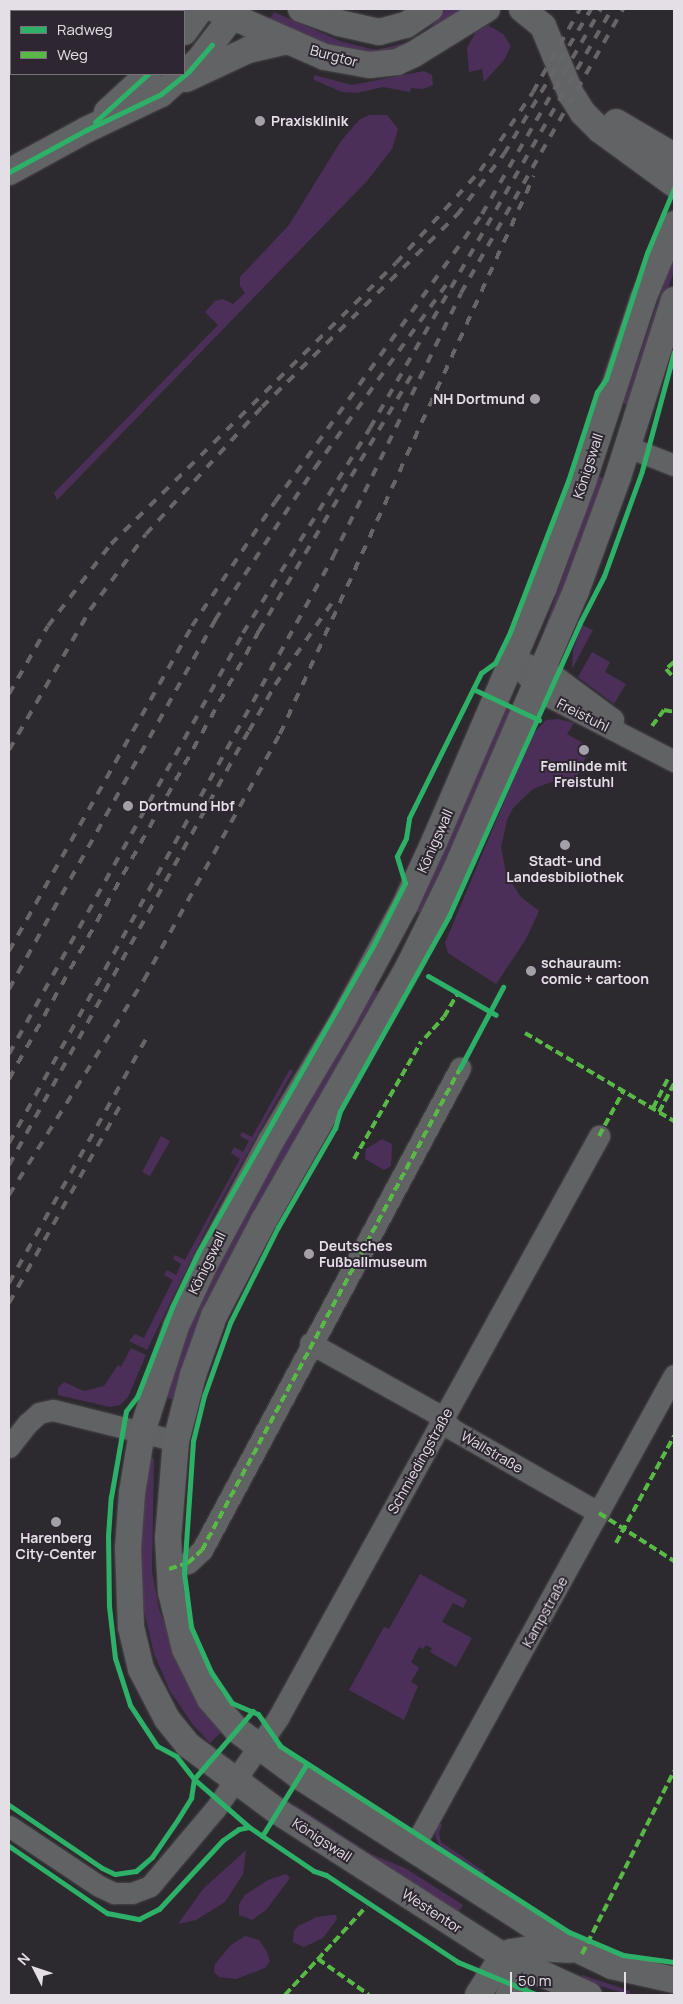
<!DOCTYPE html>
<html>
<head>
<meta charset="utf-8">
<style>
  body { margin:0 }
  #map { position:relative; width:683px; height:2004px; overflow:hidden; background:#2d2a2f; font-family:Manrope,sans-serif }
  div>[style] { position:absolute }
  .green>* { inset:0; background:#4c2f59 }
  .roads { filter:drop-shadow(0 0 1px #4a484c) drop-shadow(0 0 1px #4a484c) }
  .minor>* { height:21px; margin:-10.5px; padding:0 10.5px; transform-origin:10.5px; border-radius:10.5px; background:#616263 }
  .major>* { height:26px; margin:-13px; padding:0 13px; transform-origin:13px; border-radius:13px; background:#626365 }
  .rail>* { height:4px; margin-top:-2px; transform-origin:0; background:repeating-linear-gradient(90deg,#666667 0 9px,transparent 0 18px) }
  .quiet>* { height:4px; margin-top:-2px; transform-origin:0; background:repeating-linear-gradient(90deg,#58b947 0 8px,transparent 0 12px) }
  .cycleway>* { height:5px; margin:-2.5px; padding:0 2.5px; transform-origin:2.5px; border-radius:2.5px; background:#2db169 }
  .dots>* { width:14px; height:14px; translate:-50% -50%; box-sizing:border-box; border:2px solid #2e2732; border-radius:50% }
  span { translate:-50% -50%; white-space:nowrap; text-align:center; line-height:1.15; -webkit-text-stroke:4px #2e2732; paint-order:stroke }
  .street-label { font-size:14px; color:#e4dfe7 }
  .poi-label { font-size:14px; color:#e4dfe7; font-weight:700 }
  .left { translate:0 -50%; text-align:left }
  .right { translate:-100% -50%; text-align:right }
  .frame { position:absolute; inset:0; border:10px solid #e4dfe7; pointer-events:none }
  .legend { position:absolute; left:10px; top:10px; width:175px; height:65px; box-sizing:border-box; background:#2e2732; border:1px solid #77717a; margin:0; padding:6px 9px; list-style:none; font-size:15px; color:#e4dfe7 }
  .legend li { display:flex; align-items:center; gap:10px; height:25px }
  .legend b { width:25px; border:1px solid #77717a }
  .north { position:absolute; left:10px; top:1944px; width:50px; height:50px; -webkit-text-stroke:4px #2e2732; paint-order:stroke; rotate:311deg; font-size:14px; font-weight:700; line-height:20px; text-align:center; color:#e4dfe7 }
  .north::after { content:''; display:block; margin:auto; width:18px; height:22px; background:#e4dfe7; clip-path:polygon(50% 0,100% 100%,50% 72%,0 100%) }
  .scale { position:absolute; left:510px; top:1972px; width:116px; height:22px; box-sizing:border-box; border:2px solid #e4dfe7; border-top:0; padding-left:6px; font-size:15px; line-height:18px; white-space:nowrap; color:#e4dfe7; -webkit-text-stroke:4px #2e2732; paint-order:stroke }
</style>
</head>
<body>
<div id="map">
  <div class="green">
    <div style="clip-path:polygon(446px 9px,466px 9px,401px 49px,352px 54px,267px 24px,274px 12px,340px 41px,376px 50px,413px 41px,427px 31px)"></div>
    <div style="clip-path:polygon(488px 25px,503px 34px,511px 46px,504px 60px,484px 82px,482px 69px,469px 72px,467px 48px,476px 32px)"></div>
    <div style="clip-path:polygon(424px 71px,432px 75px,433px 85px,423px 89px,411px 88px,410px 92px,383px 87px,357px 93px,342px 92px,314px 80px,314px 75px,352px 85px)"></div>
    <div style="clip-path:polygon(369px 115px,387px 115px,398px 129px,392px 149px,367px 181px,57px 500px,54px 493px,218px 325px,205px 312px,215px 301px,223px 299px,233px 304px,245px 293px,240px 286px,240px 277px,289px 225px,341px 141px,359px 120px)"></div>
    <div style="clip-path:polygon(674px 244px,674px 271px,630px 406px,623px 403px,668px 272px)"></div>
    <div style="clip-path:polygon(593px 474px,606px 479px,543px 640px,540px 641px,576px 540px)"></div>
    <div style="clip-path:polygon(582px 625px,593px 630px,572px 669px,573px 650px)"></div>
    <div style="clip-path:polygon(592px 652px,610px 662px,605px 672px,626px 684px,614px 704px,578px 677px)"></div>
    <div style="clip-path:polygon(502px 705px,514px 711px,441px 878px,421px 913px,417px 912px,413px 910px)"></div>
    <div style="clip-path:polygon(558px 719px,574px 723px,567px 734px,590px 747px,576px 778px,559px 779px,533px 789px,513px 808px,507px 820px,501px 847px,506px 874px,521px 897px,539px 911px,526px 939px,496px 984px,448px 953px,445px 943px,532px 735px,546px 720px)"></div>
    <div style="clip-path:polygon(371px 987px,382px 994px,175px 1400px,159px 1396px,189px 1312px)"></div>
    <div style="clip-path:polygon(290px 1069px,293px 1071px,214px 1213px,147px 1350px,129px 1341px,135px 1334px,144px 1338px,173px 1280px,164px 1275px,167px 1270px,176px 1275px,181px 1264px,173px 1259px,175px 1255px,185px 1260px,240px 1159px,231px 1153px,234px 1147px,243px 1152px,249px 1141px,240px 1136px,242px 1132px,252px 1137px)"></div>
    <div style="clip-path:polygon(161px 1136px,170px 1141px,150px 1176px,142px 1172px)"></div>
    <div style="clip-path:polygon(382px 1139px,392px 1144px,391px 1166px,384px 1170px,365px 1159px,366px 1149px)"></div>
    <div style="clip-path:polygon(131px 1348px,146px 1355px,128px 1397px,120px 1405px,110px 1407px,58px 1395px,58px 1388px,64px 1382px,84px 1391px,104px 1386px,118px 1365px,121px 1367px)"></div>
    <div style="clip-path:polygon(148px 1453px,154px 1459px,152px 1571px,159px 1609px,184px 1676px,199px 1703px,222px 1731px,210px 1743px,193px 1725px,170px 1691px,154px 1654px,144px 1610px,138px 1570px)"></div>
    <div style="clip-path:polygon(420px 1574px,467px 1600px,463px 1608px,453px 1603px,442px 1622px,472px 1638px,456px 1667px,430px 1652px,432px 1648px,426px 1645px,423px 1649px,419px 1647px,411px 1662px,419px 1668px,411px 1682px,418px 1686px,404px 1720px,349px 1690px,384px 1627px,389px 1629px)"></div>
    <div style="clip-path:polygon(295px 1805px,371px 1854px,405px 1868px,463px 1905px,457px 1915px,293px 1809px)"></div>
    <div style="clip-path:polygon(438px 1823px,442px 1825px,439px 1833px,441px 1842px,485px 1872px,483px 1875px,440px 1847px,435px 1836px)"></div>
    <div style="clip-path:polygon(246px 1850px,243px 1874px,225px 1902px,196px 1920px,178px 1924px,203px 1889px)"></div>
    <div style="clip-path:polygon(286px 1874px,290px 1878px,266px 1910px,252px 1920px,239px 1915px,239px 1904px,245px 1895px,268px 1880px)"></div>
    <div style="clip-path:polygon(332px 1915px,336px 1915px,337px 1919px,323px 1938px,304px 1947px,293px 1942px,294px 1931px,298px 1926px,317px 1917px)"></div>
    <div style="clip-path:polygon(245px 1936px,259px 1940px,267px 1952px,270px 1961px,265px 1968px,236px 1979px,219px 1977px,214px 1972px,215px 1964px,231px 1945px)"></div>
    <div style="clip-path:polygon(583px 1975px,630px 1991px,630px 1995px,580px 1980px)"></div>
  </div>
  <div class="roads">
    <div class="minor">
      <div style="left:22px;top:9px;width:6px;rotate:18deg"></div>
      <div style="left:628px;top:447px;width:49px;rotate:21.4deg"></div>
      <div style="left:514px;top:660px;width:35px;rotate:51deg"></div>
      <div style="left:536px;top:687px;width:15px;rotate:37deg"></div>
      <div style="left:548px;top:696px;width:142px;rotate:27.3deg"></div>
      <div style="left:527px;top:664px;width:32px;rotate:24deg"></div>
      <div style="left:556px;top:677px;width:71px;rotate:36.4deg"></div>
      <div style="left:310px;top:1343px;width:142px;rotate:29.1deg"></div>
      <div style="left:434px;top:1412px;width:25px;rotate:43deg"></div>
      <div style="left:452px;top:1429px;width:169px;rotate:29.7deg"></div>
      <div style="left:9px;top:1447px;width:31px;rotate:-52deg"></div>
      <div style="left:28px;top:1423px;width:15px;rotate:-42deg"></div>
      <div style="left:39px;top:1413px;width:14px;rotate:-12deg"></div>
      <div style="left:53px;top:1410px;width:127px;rotate:14.1deg"></div>
      <div style="left:169px;top:1569px;width:20px;rotate:-18deg"></div>
      <div style="left:188px;top:1563px;width:19px;rotate:-43deg"></div>
      <div style="left:202px;top:1550px;width:547px;rotate:-61.84deg"></div>
      <div style="left:9px;top:1826px;width:108px;rotate:33.7deg"></div>
      <div style="left:99px;top:1886px;width:17px;rotate:25deg"></div>
      <div style="left:114px;top:1893px;width:18px"></div>
      <div style="left:132px;top:1893px;width:19px;rotate:-21deg"></div>
      <div style="left:150px;top:1886px;width:102px;rotate:-49.8deg"></div>
      <div style="left:216px;top:1808px;width:109px;rotate:-55.4deg"></div>
      <div style="left:278px;top:1718px;width:665px;rotate:-61.12deg"></div>
      <div style="left:413px;top:1848px;width:540px;rotate:-61.11deg"></div>
    </div>
    <div class="major">
      <div style="left:162px;top:9px;width:3px;rotate:45deg"></div>
      <div style="left:215px;top:9px;width:120px;rotate:23.6deg"></div>
      <div style="left:325px;top:57px;width:45px;rotate:10.3deg"></div>
      <div style="left:369px;top:65px;width:28px;rotate:-6deg"></div>
      <div style="left:397px;top:62px;width:19px;rotate:-25deg"></div>
      <div style="left:414px;top:54px;width:86px;rotate:-31.7deg"></div>
      <div style="left:301px;top:9px;width:40px;rotate:20.2deg"></div>
      <div style="left:339px;top:23px;width:41px;rotate:12.7deg"></div>
      <div style="left:379px;top:32px;width:28px;rotate:-15deg"></div>
      <div style="left:406px;top:25px;width:29px;rotate:-34deg"></div>
      <div style="left:522px;top:9px;width:27px;rotate:39deg"></div>
      <div style="left:543px;top:26px;width:74px;rotate:67.6deg"></div>
      <div style="left:571px;top:94px;width:22px;rotate:58deg"></div>
      <div style="left:583px;top:113px;width:24px;rotate:45deg"></div>
      <div style="left:600px;top:130px;width:92px;rotate:36.1deg"></div>
      <div style="left:184px;top:32px;width:29px;rotate:-54deg"></div>
      <div style="left:186px;top:79px;width:68px;rotate:-25.1deg"></div>
      <div style="left:248px;top:50px;width:39px;rotate:-13deg"></div>
      <div style="left:107px;top:112px;width:56px;rotate:-42.8deg"></div>
      <div style="left:616px;top:122px;width:67px;rotate:30.4deg"></div>
      <div style="left:9px;top:172px;width:88px;rotate:-28.6deg"></div>
      <div style="left:86px;top:130px;width:83px;rotate:-25.6deg"></div>
      <div style="left:161px;top:94px;width:51px;rotate:-41.8deg"></div>
      <div style="left:199px;top:60px;width:64px;rotate:-52.6deg"></div>
      <div style="left:674px;top:300px;width:186px;rotate:107.6deg"></div>
      <div style="left:618px;top:477px;width:121px;rotate:110.2deg"></div>
      <div style="left:576px;top:591px;width:304px;rotate:113.3deg"></div>
      <div style="left:456px;top:870px;width:107px;rotate:116.1deg"></div>
      <div style="left:409px;top:966px;width:292px;rotate:119.7deg"></div>
      <div style="left:264px;top:1220px;width:108px;rotate:117.5deg"></div>
      <div style="left:214px;top:1316px;width:63px;rotate:109.6deg"></div>
      <div style="left:193px;top:1375px;width:68px;rotate:104.4deg"></div>
      <div style="left:176px;top:1441px;width:97px;rotate:94.7deg"></div>
      <div style="left:168px;top:1538px;width:54px;rotate:86.8deg"></div>
      <div style="left:171px;top:1592px;width:59px;rotate:76.2deg"></div>
      <div style="left:185px;top:1649px;width:56px;rotate:63.4deg"></div>
      <div style="left:210px;top:1699px;width:41px;rotate:48.9deg"></div>
      <div style="left:237px;top:1730px;width:77px;rotate:36.6deg"></div>
      <div style="left:299px;top:1776px;width:295px;rotate:32.7deg"></div>
      <div style="left:547px;top:1935px;width:72px;rotate:25.5deg"></div>
      <div style="left:612px;top:1966px;width:64px;rotate:12.7deg"></div>
      <div style="left:478px;top:1995px;width:46px;rotate:-57.3deg"></div>
      <div style="left:503px;top:1956px;width:9px;rotate:-27deg"></div>
      <div style="left:511px;top:1952px;width:24px;rotate:-9deg"></div>
      <div style="left:535px;top:1948px;width:34px;rotate:3deg"></div>
      <div style="left:509px;top:1995px;width:31px;rotate:-59deg"></div>
      <div style="left:525px;top:1968px;width:18px;rotate:-84deg"></div>
      <div style="left:589px;top:1995px;width:94px;rotate:-155.6deg"></div>
      <div style="left:503px;top:1956px;width:269px;rotate:-147.3deg"></div>
      <div style="left:277px;top:1811px;width:111px;rotate:-143.4deg"></div>
      <div style="left:188px;top:1745px;width:33px;rotate:-129deg"></div>
      <div style="left:167px;top:1719px;width:56px;rotate:-117.5deg"></div>
      <div style="left:141px;top:1669px;width:43px;rotate:-103.4deg"></div>
      <div style="left:131px;top:1627px;width:78px;rotate:-92.2deg"></div>
      <div style="left:128px;top:1549px;width:56px;rotate:-85.9deg"></div>
      <div style="left:132px;top:1493px;width:62px;rotate:-80.7deg"></div>
      <div style="left:142px;top:1432px;width:111px;rotate:-72.2deg"></div>
      <div style="left:176px;top:1326px;width:71px;rotate:-64.9deg"></div>
      <div style="left:206px;top:1262px;width:137px;rotate:-61.8deg"></div>
      <div style="left:271px;top:1141px;width:143px;rotate:-59.3deg"></div>
      <div style="left:344px;top:1018px;width:128px;rotate:-61.6deg"></div>
      <div style="left:405px;top:905px;width:72px;rotate:-65.2deg"></div>
      <div style="left:435px;top:840px;width:275px;rotate:-66.7deg"></div>
      <div style="left:544px;top:587px;width:112px;rotate:-69.6deg"></div>
      <div style="left:583px;top:482px;width:193px;rotate:-71.8deg"></div>
      <div style="left:643px;top:299px;width:81px;rotate:-67.5deg"></div>
    </div>
  </div>
  <div class="rail">
    <div style="left:9px;top:694px;width:78px;rotate:-60.2deg"></div>
    <div style="left:48px;top:626px;width:103px;rotate:-52.5deg"></div>
    <div style="left:111px;top:544px;width:400px;rotate:-44.6deg"></div>
    <div style="left:396px;top:263px;width:125px;rotate:-47.6deg"></div>
    <div style="left:480px;top:171px;width:95px;rotate:-56.1deg"></div>
    <div style="left:533px;top:92px;width:95px;rotate:-60.5deg"></div>
    <div style="left:9px;top:750px;width:162px;rotate:-59.9deg"></div>
    <div style="left:90px;top:610px;width:94px;rotate:-53.6deg"></div>
    <div style="left:146px;top:534px;width:172px;rotate:-47.6deg"></div>
    <div style="left:262px;top:407px;width:274px;rotate:-44.6deg"></div>
    <div style="left:457px;top:215px;width:77px;rotate:-52.4deg"></div>
    <div style="left:504px;top:154px;width:169px;rotate:-59deg"></div>
    <div style="left:9px;top:951px;width:373px;rotate:-60.6deg"></div>
    <div style="left:192px;top:626px;width:149px;rotate:-56.2deg"></div>
    <div style="left:275px;top:502px;width:355px;rotate:-54.3deg"></div>
    <div style="left:482px;top:214px;width:237px;rotate:-59.9deg"></div>
    <div style="left:9px;top:989px;width:423px;rotate:-60.8deg"></div>
    <div style="left:215px;top:620px;width:182px;rotate:-56.7deg"></div>
    <div style="left:315px;top:468px;width:229px;rotate:-54.4deg"></div>
    <div style="left:9px;top:1054px;width:482px;rotate:-60.9deg"></div>
    <div style="left:243px;top:633px;width:241px;rotate:-58.2deg"></div>
    <div style="left:370px;top:428px;width:484px;rotate:-60deg"></div>
    <div style="left:9px;top:1079px;width:513px;rotate:-60.84deg"></div>
    <div style="left:259px;top:631px;width:306px;rotate:-59.2deg"></div>
    <div style="left:9px;top:1143px;width:670px;rotate:-61.06deg"></div>
    <div style="left:333px;top:557px;width:293px;rotate:-64.1deg"></div>
    <div style="left:461px;top:293px;width:327px;rotate:-60.3deg"></div>
    <div style="left:9px;top:1165px;width:496px;rotate:-61.1deg"></div>
    <div style="left:249px;top:731px;width:53px;rotate:-60.5deg"></div>
    <div style="left:275px;top:685px;width:107px;rotate:-55.3deg"></div>
    <div style="left:9px;top:1195px;width:254px;rotate:-57.9deg"></div>
    <div style="left:144px;top:980px;width:281px;rotate:-61.1deg"></div>
    <div style="left:280px;top:734px;width:613px;rotate:-65.53deg"></div>
    <div style="left:9px;top:1283px;width:284px;rotate:-60.7deg"></div>
    <div style="left:9px;top:1303px;width:228px;rotate:-60.6deg"></div>
  </div>
  <div class="quiet">
    <div style="left:674px;top:662px;width:11px;rotate:139deg"></div>
    <div style="left:666px;top:669px;width:12px;rotate:48deg"></div>
    <div style="left:652px;top:726px;width:20px;rotate:-53deg"></div>
    <div style="left:664px;top:710px;width:10px;rotate:11deg"></div>
    <div style="left:525px;top:1033px;width:173px;rotate:30.6deg"></div>
    <div style="left:425px;top:1038px;width:28px;rotate:-48deg"></div>
    <div style="left:444px;top:1017px;width:28px;rotate:-60deg"></div>
    <div style="left:653px;top:1108px;width:33px;rotate:-63deg"></div>
    <div style="left:659px;top:1112px;width:32px;rotate:-62deg"></div>
    <div style="left:599px;top:1136px;width:52px;rotate:-61.5deg"></div>
    <div style="left:354px;top:1159px;width:135px;rotate:-60.2deg"></div>
    <div style="left:599px;top:1513px;width:89px;rotate:32.6deg"></div>
    <div style="left:616px;top:1543px;width:122px;rotate:-61.5deg"></div>
    <div style="left:169px;top:1569px;width:20px;rotate:-18deg"></div>
    <div style="left:188px;top:1563px;width:19px;rotate:-43deg"></div>
    <div style="left:202px;top:1550px;width:550px;rotate:-61.81deg"></div>
    <div style="left:582px;top:1954px;width:205px;rotate:-63.3deg"></div>
    <div style="left:318px;top:1959px;width:62px;rotate:35.2deg"></div>
    <div style="left:285px;top:1995px;width:120px;rotate:-47.4deg"></div>
  </div>
  <div class="cycleway">
    <div style="left:95px;top:122px;width:72px;rotate:-42.2deg"></div>
    <div style="left:9px;top:172px;width:88px;rotate:-28.6deg"></div>
    <div style="left:86px;top:130px;width:83px;rotate:-25.6deg"></div>
    <div style="left:161px;top:94px;width:36px;rotate:-39deg"></div>
    <div style="left:189px;top:71px;width:35px;rotate:-49deg"></div>
    <div style="left:674px;top:352px;width:123px;rotate:105.1deg"></div>
    <div style="left:642px;top:471px;width:112px;rotate:109.9deg"></div>
    <div style="left:604px;top:576px;width:53px;rotate:117.1deg"></div>
    <div style="left:580px;top:623px;width:321px;rotate:114.1deg"></div>
    <div style="left:449px;top:916px;width:223px;rotate:119.2deg"></div>
    <div style="left:340px;top:1111px;width:18px;rotate:106deg"></div>
    <div style="left:335px;top:1128px;width:114px;rotate:119.9deg"></div>
    <div style="left:278px;top:1227px;width:107px;rotate:116.6deg"></div>
    <div style="left:230px;top:1323px;width:77px;rotate:109.6deg"></div>
    <div style="left:204px;top:1396px;width:46px;rotate:103.7deg"></div>
    <div style="left:193px;top:1441px;width:132px;rotate:93.9deg"></div>
    <div style="left:184px;top:1573px;width:54px;rotate:82.6deg"></div>
    <div style="left:191px;top:1627px;width:49px;rotate:66deg"></div>
    <div style="left:211px;top:1672px;width:37px;rotate:56deg"></div>
    <div style="left:232px;top:1703px;width:28px;rotate:23deg"></div>
    <div style="left:258px;top:1714px;width:39px;rotate:55deg"></div>
    <div style="left:280px;top:1746px;width:344px;rotate:32.8deg"></div>
    <div style="left:569px;top:1932px;width:59px;rotate:23.1deg"></div>
    <div style="left:623px;top:1955px;width:51px;rotate:7.8deg"></div>
    <div style="left:473px;top:689px;width:73px;rotate:25.2deg"></div>
    <div style="left:428px;top:976px;width:78px;rotate:29.8deg"></div>
    <div style="left:460px;top:1068px;width:92px;rotate:-62deg"></div>
    <div style="left:9px;top:1805px;width:112px;rotate:34.1deg"></div>
    <div style="left:102px;top:1868px;width:14px;rotate:25deg"></div>
    <div style="left:115px;top:1874px;width:21px;rotate:-8deg"></div>
    <div style="left:136px;top:1871px;width:21px;rotate:-41deg"></div>
    <div style="left:152px;top:1857px;width:46px;rotate:-55.6deg"></div>
    <div style="left:178px;top:1819px;width:25px;rotate:-58deg"></div>
    <div style="left:191px;top:1798px;width:19px;rotate:-81deg"></div>
    <div style="left:194px;top:1779px;width:90px;rotate:-49.1deg"></div>
    <div style="left:262px;top:1836px;width:84px;rotate:-58.2deg"></div>
    <div style="left:9px;top:1846px;width:119px;rotate:34.4deg"></div>
    <div style="left:107px;top:1913px;width:33px;rotate:11deg"></div>
    <div style="left:139px;top:1919px;width:22px;rotate:-27deg"></div>
    <div style="left:159px;top:1909px;width:94px;rotate:-47.2deg"></div>
    <div style="left:223px;top:1840px;width:19px;rotate:-35deg"></div>
    <div style="left:239px;top:1829px;width:10px;rotate:-11deg"></div>
    <div style="left:538px;top:1995px;width:87px;rotate:-157.6deg"></div>
    <div style="left:458px;top:1962px;width:158px;rotate:-146.6deg"></div>
    <div style="left:326px;top:1875px;width:13px;rotate:-162deg"></div>
    <div style="left:314px;top:1871px;width:78px;rotate:-145.9deg"></div>
    <div style="left:249px;top:1827px;width:73px;rotate:-138.9deg"></div>
    <div style="left:194px;top:1779px;width:29px;rotate:-128deg"></div>
    <div style="left:176px;top:1756px;width:21px;rotate:-152deg"></div>
    <div style="left:157px;top:1746px;width:49px;rotate:-123.4deg"></div>
    <div style="left:130px;top:1705px;width:49px;rotate:-107.7deg"></div>
    <div style="left:115px;top:1658px;width:52px;rotate:-96.6deg"></div>
    <div style="left:109px;top:1606px;width:70px;rotate:-90.8deg"></div>
    <div style="left:108px;top:1536px;width:39px;rotate:-86deg"></div>
    <div style="left:111px;top:1497px;width:87px;rotate:-80.1deg"></div>
    <div style="left:126px;top:1411px;width:18px;rotate:-52deg"></div>
    <div style="left:137px;top:1397px;width:97px;rotate:-68.7deg"></div>
    <div style="left:172px;top:1307px;width:62px;rotate:-64.3deg"></div>
    <div style="left:199px;top:1251px;width:351px;rotate:-60.3deg"></div>
    <div style="left:373px;top:946px;width:71px;rotate:-63.1deg"></div>
    <div style="left:405px;top:883px;width:28px;rotate:-107deg"></div>
    <div style="left:397px;top:856px;width:20px;rotate:-63deg"></div>
    <div style="left:406px;top:838px;width:20px;rotate:-81deg"></div>
    <div style="left:409px;top:818px;width:162px;rotate:-63.6deg"></div>
    <div style="left:481px;top:673px;width:17px;rotate:-36deg"></div>
    <div style="left:495px;top:663px;width:34px;rotate:-64deg"></div>
    <div style="left:510px;top:632px;width:162px;rotate:-69deg"></div>
    <div style="left:568px;top:481px;width:94px;rotate:-72deg"></div>
    <div style="left:597px;top:392px;width:16px;rotate:-55deg"></div>
    <div style="left:606px;top:379px;width:133px;rotate:-72deg"></div>
    <div style="left:647px;top:253px;width:70px;rotate:-67.4deg"></div>
  </div>
  <div class="dots">
    <div style="left:260px;top:121px;background:#a4a0a7"></div>
    <div style="left:535px;top:399px;background:#a4a0a7"></div>
    <div style="left:584px;top:750px;background:#a4a0a7"></div>
    <div style="left:128px;top:806px;background:#a4a0a7"></div>
    <div style="left:565px;top:845px;background:#a4a0a7"></div>
    <div style="left:531px;top:971px;background:#a4a0a7"></div>
    <div style="left:309px;top:1254px;background:#a4a0a7"></div>
    <div style="left:56px;top:1522px;background:#a4a0a7"></div>
  </div>
  <div class="street-label">
    <span style="left:334px;top:56px;rotate:15deg">Burgtor</span>
    <span style="left:588px;top:466px;rotate:-72deg">Königswall</span>
    <span style="left:583px;top:715px;rotate:27deg">Freistuhl</span>
    <span style="left:435px;top:841px;rotate:-66deg">Königswall</span>
    <span style="left:207px;top:1263px;rotate:-64deg">Königswall</span>
    <span style="left:492px;top:1452px;rotate:30deg">Wallstraße</span>
    <span style="left:420px;top:1461px;rotate:-61deg">Schmiedingstraße</span>
    <span style="left:545px;top:1612px;rotate:-61deg">Kampstraße</span>
    <span style="left:322px;top:1840px;rotate:33deg">Königswall</span>
    <span style="left:432px;top:1911px;rotate:33deg">Westentor</span>
  </div>
  <div class="poi-label">
    <span class="left" style="left:271px;top:121px">Praxisklinik</span>
    <span class="right" style="left:525px;top:399px">NH Dortmund</span>
    <span style="left:584px;top:774px">Femlinde mit<br>Freistuhl</span>
    <span class="left" style="left:139px;top:806px">Dortmund Hbf</span>
    <span style="left:565px;top:869px">Stadt- und<br>Landesbibliothek</span>
    <span class="left" style="left:541px;top:971px">schauraum:<br>comic + cartoon</span>
    <span class="left" style="left:319px;top:1254px">Deutsches<br>Fußballmuseum</span>
    <span style="left:56px;top:1546px">Harenberg<br>City-Center</span>
  </div>
  <div class="frame"></div>
  <ul class="legend">
  <li><b style="height:6px;background:#2db169"></b>Radweg</li>
  <li><b style="height:6px;background:#58b947"></b>Weg</li>
  </ul>
  <div class="north">N</div>
  <div class="scale">50 m</div>
</div>
</body>
</html>
